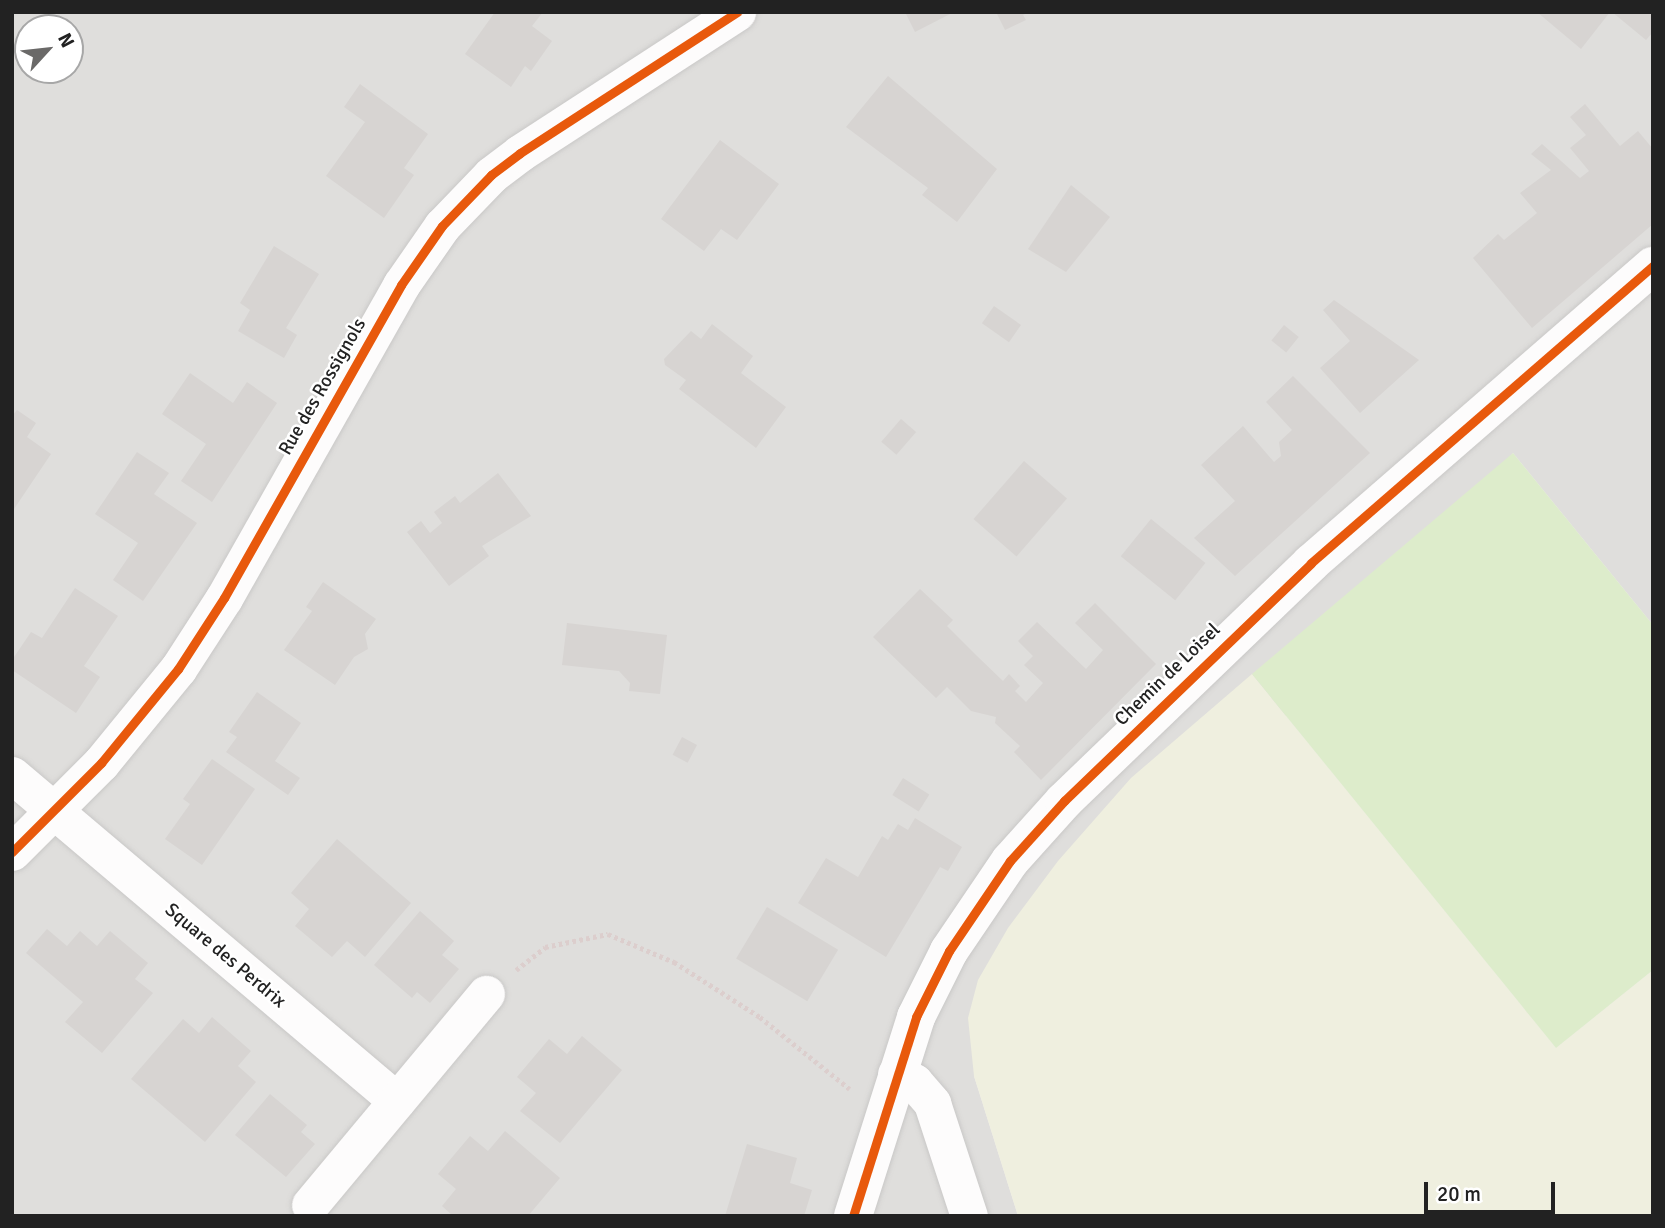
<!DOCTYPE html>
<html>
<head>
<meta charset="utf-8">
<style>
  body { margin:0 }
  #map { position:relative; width:1665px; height:1228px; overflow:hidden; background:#f0eeeb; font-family:Signika,sans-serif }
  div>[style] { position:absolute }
  .residential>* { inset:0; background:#dfdedc }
  .farmland>* { inset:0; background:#efefdf }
  .grass>* { inset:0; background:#ddeccb }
  .building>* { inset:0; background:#d7d4d2; transform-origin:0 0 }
  .path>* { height:4.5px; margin-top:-2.25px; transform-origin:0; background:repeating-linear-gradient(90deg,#dccecd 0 3.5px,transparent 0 7px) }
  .roads { filter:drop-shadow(0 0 2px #c9c8c7) drop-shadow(0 0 2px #c9c8c7) }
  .minor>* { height:37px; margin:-18.5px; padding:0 18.5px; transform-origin:18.5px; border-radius:18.5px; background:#fdfcfc }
  .tertiary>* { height:38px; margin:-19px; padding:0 19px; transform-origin:19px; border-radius:19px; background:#fdfcfc }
  .cycleway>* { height:9px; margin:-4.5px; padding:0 4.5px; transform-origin:4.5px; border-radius:4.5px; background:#e8590c }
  span { translate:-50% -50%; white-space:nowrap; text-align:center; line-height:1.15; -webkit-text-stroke:5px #fff; paint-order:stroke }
  .street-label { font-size:19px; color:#222 }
  .frame { position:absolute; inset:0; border:14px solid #222; pointer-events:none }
  .north { position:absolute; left:14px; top:14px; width:70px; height:70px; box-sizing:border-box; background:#fff; border:2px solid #a7a7a7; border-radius:50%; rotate:63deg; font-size:19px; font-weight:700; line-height:28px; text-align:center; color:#222 }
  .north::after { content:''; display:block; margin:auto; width:24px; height:32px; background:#6a6968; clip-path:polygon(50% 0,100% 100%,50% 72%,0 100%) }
  .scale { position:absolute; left:1424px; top:1182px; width:131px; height:32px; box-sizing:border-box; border:4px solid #222; border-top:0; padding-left:9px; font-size:21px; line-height:24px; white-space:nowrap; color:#222; -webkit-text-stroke:5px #fff; paint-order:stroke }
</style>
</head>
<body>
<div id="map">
  <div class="residential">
    <div style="clip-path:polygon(evenodd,12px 12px,1653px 12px,1653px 625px,1513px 453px,974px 1076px,1018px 1216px,12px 1216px,12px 12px,28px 28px,70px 28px,70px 70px,28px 70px,28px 28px)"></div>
  </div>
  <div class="farmland">
    <div style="clip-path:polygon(1252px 674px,1556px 1048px,1653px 970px,1653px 1216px,1018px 1216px,974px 1076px,968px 1018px,978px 980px,1008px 928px,1058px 861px,1131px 778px)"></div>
  </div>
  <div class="grass">
    <div style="clip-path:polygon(1513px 453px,1653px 625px,1653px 970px,1556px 1048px,1252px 674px)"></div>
  </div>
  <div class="building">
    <div style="clip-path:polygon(495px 12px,543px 12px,532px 26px,552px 41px,531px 71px,525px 66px,511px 87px,465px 54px)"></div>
    <div style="clip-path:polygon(905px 12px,954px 12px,915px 32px)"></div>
    <div style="clip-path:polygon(996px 12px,1029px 12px,1023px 15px,1026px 20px,1005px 30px)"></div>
    <div style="clip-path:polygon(1537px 12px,1610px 12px,1581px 49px)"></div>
    <div style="clip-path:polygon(1612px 12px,1653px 12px,1653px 32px,1646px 40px)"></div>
    <div style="clip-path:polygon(888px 76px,997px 169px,957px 222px,922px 195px,928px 188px,846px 127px)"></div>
    <div style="clip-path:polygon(360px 84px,428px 134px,404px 168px,414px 175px,384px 218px,326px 176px,365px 122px,344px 107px)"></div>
    <div style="clip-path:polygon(1585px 104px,1620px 146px,1638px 131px,1653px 149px,1653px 224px,1532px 328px,1473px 258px,1498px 234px,1504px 240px,1537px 213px,1520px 193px,1551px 170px,1531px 154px,1542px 144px,1580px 178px,1589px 171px,1570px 148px,1586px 135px,1570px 117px)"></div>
    <div style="clip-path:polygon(720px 140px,779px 184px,737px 240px,721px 229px,704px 251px,661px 219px)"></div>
    <div style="clip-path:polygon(1071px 185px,1110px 217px,1066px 272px,1028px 249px)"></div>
    <div style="clip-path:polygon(274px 246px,319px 274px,286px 328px,297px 335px,284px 358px,238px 331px,250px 310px,240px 303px)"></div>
    <div style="clip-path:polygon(1334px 300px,1419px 360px,1360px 413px,1320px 368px,1350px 341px,1323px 310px)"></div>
    <div style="left:994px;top:306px;width:33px;height:21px;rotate:35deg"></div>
    <div style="clip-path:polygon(712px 324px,753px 356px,741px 373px,786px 407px,756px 448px,679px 389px,686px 380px,665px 365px,664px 359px,691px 331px,701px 339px)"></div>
    <div style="left:1284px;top:325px;width:19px;height:20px;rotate:39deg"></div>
    <div style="clip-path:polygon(190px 373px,233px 403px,247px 382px,277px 403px,212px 502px,181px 481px,206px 444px,162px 414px)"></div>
    <div style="clip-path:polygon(1293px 376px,1370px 453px,1235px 576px,1194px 538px,1235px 501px,1201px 465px,1243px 426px,1274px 462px,1281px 456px,1279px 442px,1292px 430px,1266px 402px)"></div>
    <div style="clip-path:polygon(17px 410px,36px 423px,27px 437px,51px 454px,12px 512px,12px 416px)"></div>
    <div style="left:901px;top:419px;width:20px;height:30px;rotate:41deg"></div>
    <div style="clip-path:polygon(137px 452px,169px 473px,154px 494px,197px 523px,143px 601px,113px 580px,138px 543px,95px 514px)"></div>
    <div style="left:1024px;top:461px;width:57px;height:77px;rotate:41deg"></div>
    <div style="clip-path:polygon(498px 473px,531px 516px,482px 546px,489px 556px,449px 586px,407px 532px,421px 521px,430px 533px,442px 523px,434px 512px,455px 496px,460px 503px)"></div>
    <div style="left:1151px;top:519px;width:70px;height:48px;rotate:39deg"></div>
    <div style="clip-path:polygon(323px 582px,376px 619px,365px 634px,368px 649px,354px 657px,335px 685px,284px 650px,312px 611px,306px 607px)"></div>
    <div style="clip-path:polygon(75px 588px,118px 616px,84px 666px,100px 677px,76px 713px,12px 670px,12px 660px,31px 632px,42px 638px)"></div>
    <div style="clip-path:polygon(920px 589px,953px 620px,947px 626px,977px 656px,1003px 681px,1009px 674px,1020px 686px,1015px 691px,1026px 702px,1043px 683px,1024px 665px,1033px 656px,1018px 641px,1037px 622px,1086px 669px,1103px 650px,1075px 623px,1095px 603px,1156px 664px,1041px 780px,1014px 752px,1020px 746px,995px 723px,996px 717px,971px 711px,947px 687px,936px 698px,873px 637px)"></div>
    <div style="clip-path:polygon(567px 623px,667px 635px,660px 694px,629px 691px,630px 683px,619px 671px,562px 665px)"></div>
    <div style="clip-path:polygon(257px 692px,301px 723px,275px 761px,300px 778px,288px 795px,226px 752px,237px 737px,229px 732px)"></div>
    <div style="left:682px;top:737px;width:17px;height:20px;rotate:28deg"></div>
    <div style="clip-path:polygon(212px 759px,255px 789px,202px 865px,165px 839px,190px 804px,183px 799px)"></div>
    <div style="left:903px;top:778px;width:31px;height:20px;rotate:32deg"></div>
    <div style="clip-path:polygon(915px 818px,962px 847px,948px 871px,940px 867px,886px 957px,798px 903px,826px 858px,858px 877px,882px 836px,888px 840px,898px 824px,908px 830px)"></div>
    <div style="clip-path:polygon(337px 839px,411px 903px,365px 957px,347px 941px,332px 957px,295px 926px,309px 909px,291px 893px)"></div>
    <div style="left:767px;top:907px;width:83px;height:60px;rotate:31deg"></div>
    <div style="clip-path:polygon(420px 911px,454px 941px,442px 955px,459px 969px,430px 1003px,417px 992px,412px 998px,374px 965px)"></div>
    <div style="clip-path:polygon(47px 929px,67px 946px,80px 931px,97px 946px,110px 931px,148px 963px,135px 979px,153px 993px,102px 1053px,65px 1022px,83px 1002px,26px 953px)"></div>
    <div style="clip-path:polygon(212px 1017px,251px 1051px,238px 1066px,256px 1082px,205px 1142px,131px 1079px,183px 1019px,199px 1033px)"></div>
    <div style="clip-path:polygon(582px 1036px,622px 1070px,560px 1143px,520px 1111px,536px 1093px,517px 1077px,549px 1039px,567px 1054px)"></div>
    <div style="clip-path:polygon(270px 1094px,307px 1125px,301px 1132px,315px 1144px,286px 1177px,235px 1135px)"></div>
    <div style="clip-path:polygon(505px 1131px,560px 1178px,528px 1216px,453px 1216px,442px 1206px,456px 1189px,438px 1174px,470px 1136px,488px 1151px)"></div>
    <div style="clip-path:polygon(747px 1144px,797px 1158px,790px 1183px,812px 1190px,804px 1216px,725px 1216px)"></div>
  </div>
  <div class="path">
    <div style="left:516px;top:970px;width:37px;rotate:-38deg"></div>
    <div style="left:545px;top:947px;width:64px;rotate:-11.7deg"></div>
    <div style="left:608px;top:934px;width:72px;rotate:23deg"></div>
    <div style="left:674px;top:962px;width:102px;rotate:32.6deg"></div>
    <div style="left:760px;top:1017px;width:115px;rotate:38.7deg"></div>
  </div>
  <div class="roads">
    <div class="minor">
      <div style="left:12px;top:775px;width:504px;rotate:40.26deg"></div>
      <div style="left:12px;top:852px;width:126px;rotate:-45deg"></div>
      <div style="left:101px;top:763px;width:122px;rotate:-50.7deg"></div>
      <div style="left:178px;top:669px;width:85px;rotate:-57.1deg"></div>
      <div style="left:224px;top:598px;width:360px;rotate:-60.5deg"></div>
      <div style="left:401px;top:285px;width:72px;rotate:-55.2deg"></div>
      <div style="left:442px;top:226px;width:71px;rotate:-46.1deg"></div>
      <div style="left:491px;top:175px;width:36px;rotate:-37deg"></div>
      <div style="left:520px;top:153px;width:259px;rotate:-33deg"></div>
      <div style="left:896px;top:1074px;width:20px;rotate:24deg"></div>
      <div style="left:914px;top:1082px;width:28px;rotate:49deg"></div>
      <div style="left:932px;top:1103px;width:119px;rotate:71.9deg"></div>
      <div style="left:310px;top:1205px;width:275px;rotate:-50.2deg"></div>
    </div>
    <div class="tertiary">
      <div style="left:853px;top:1216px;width:209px;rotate:-72.4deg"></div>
      <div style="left:916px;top:1017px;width:74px;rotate:-63.4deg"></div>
      <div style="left:949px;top:951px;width:109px;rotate:-55.9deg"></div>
      <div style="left:1010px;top:861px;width:81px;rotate:-48deg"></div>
      <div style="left:1064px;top:801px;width:343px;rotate:-43.9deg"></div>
      <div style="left:1311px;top:563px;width:453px;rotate:-41deg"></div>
    </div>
  </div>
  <div class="cycleway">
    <div style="left:12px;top:852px;width:126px;rotate:-45deg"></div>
    <div style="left:101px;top:763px;width:122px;rotate:-50.7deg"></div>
    <div style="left:178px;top:669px;width:85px;rotate:-57.1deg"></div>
    <div style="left:224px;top:598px;width:360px;rotate:-60.5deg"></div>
    <div style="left:401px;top:285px;width:72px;rotate:-55.2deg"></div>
    <div style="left:442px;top:226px;width:71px;rotate:-46.1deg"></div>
    <div style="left:491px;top:175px;width:36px;rotate:-37deg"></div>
    <div style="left:520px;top:153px;width:259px;rotate:-33deg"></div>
    <div style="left:853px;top:1216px;width:209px;rotate:-72.4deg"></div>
    <div style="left:916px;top:1017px;width:74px;rotate:-63.4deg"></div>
    <div style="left:949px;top:951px;width:109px;rotate:-55.9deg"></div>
    <div style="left:1010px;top:861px;width:81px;rotate:-48deg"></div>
    <div style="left:1064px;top:801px;width:343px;rotate:-43.9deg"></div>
    <div style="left:1311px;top:563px;width:453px;rotate:-41deg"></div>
  </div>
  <div class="street-label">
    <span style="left:323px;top:387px;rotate:-60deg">Rue des Rossignols</span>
    <span style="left:1168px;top:675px;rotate:-44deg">Chemin de Loisel</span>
    <span style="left:225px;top:956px;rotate:40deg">Square des Perdrix</span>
  </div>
  <div class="frame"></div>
  <div class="north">N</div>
  <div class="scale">20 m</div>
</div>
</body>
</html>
